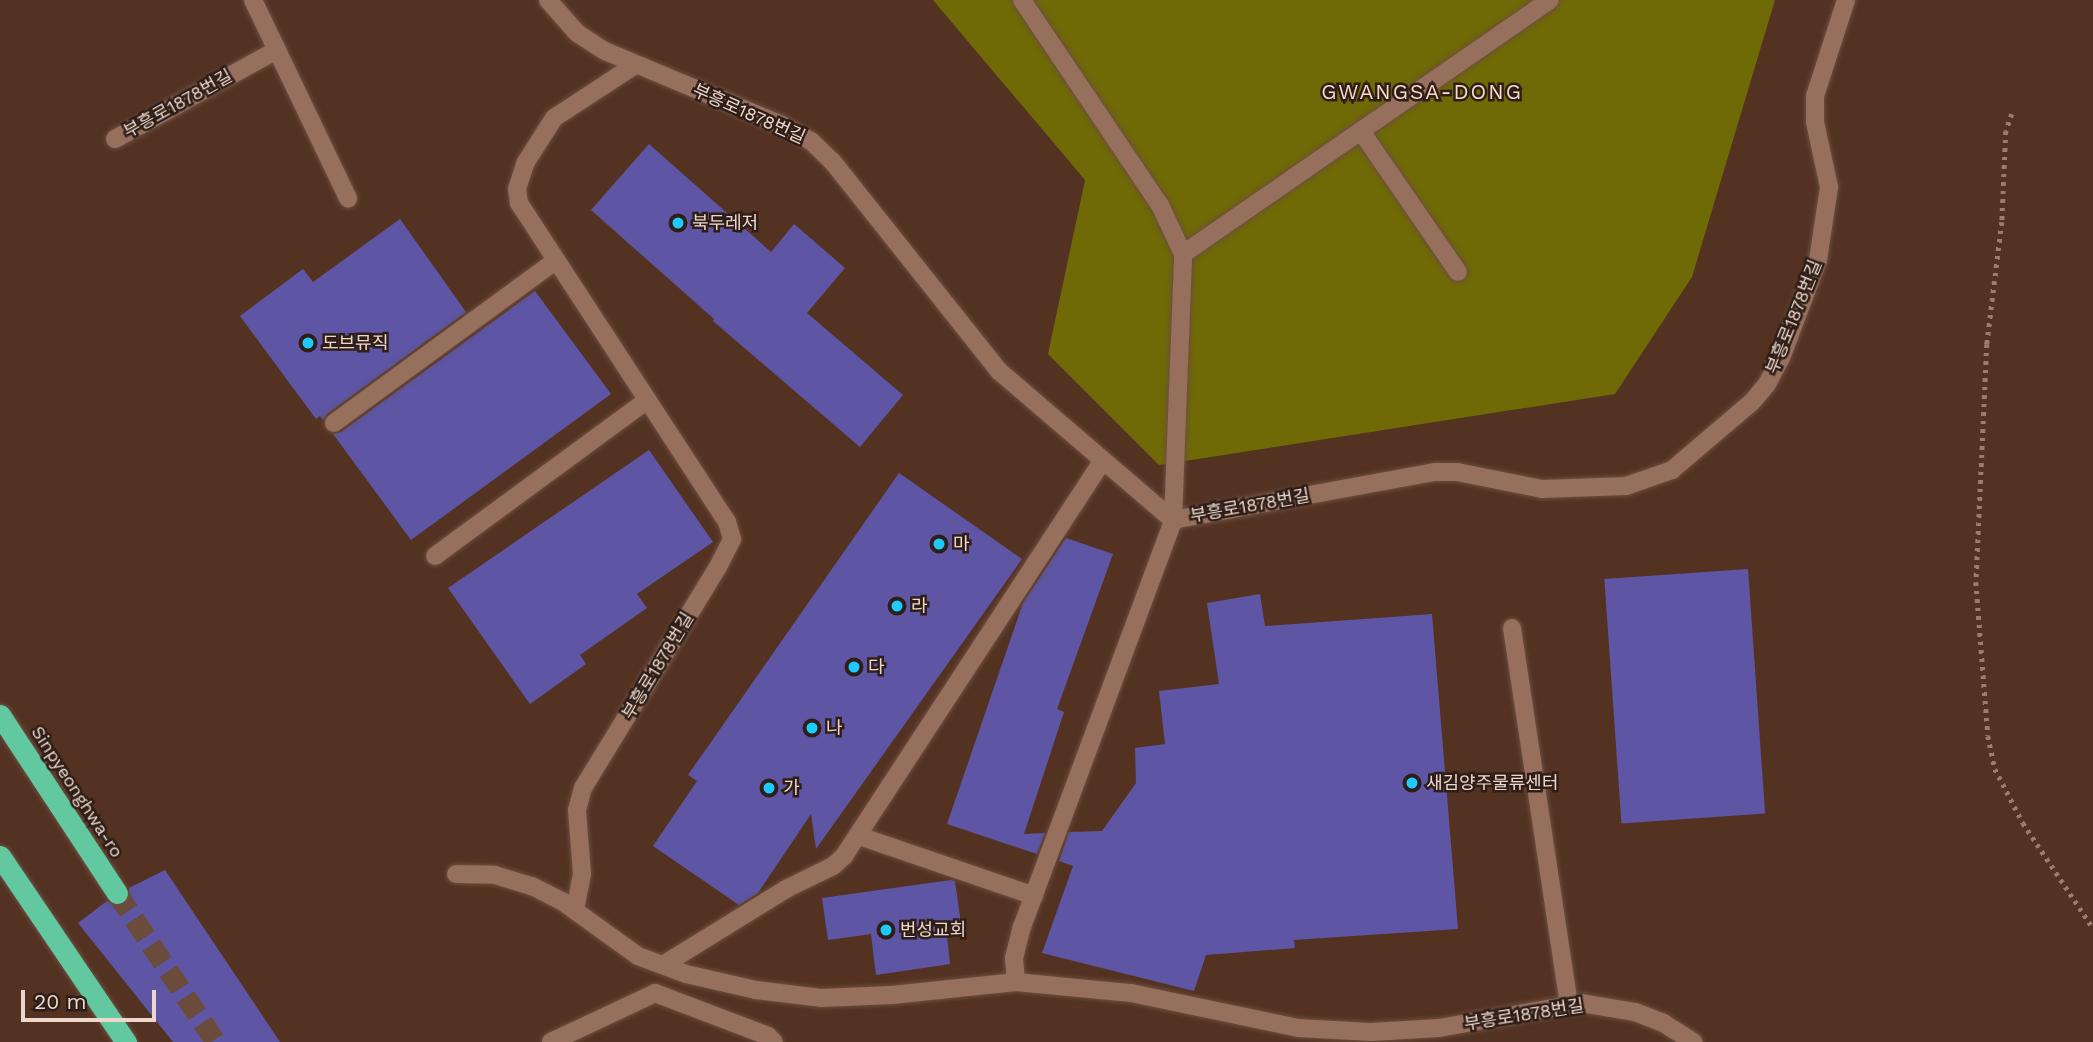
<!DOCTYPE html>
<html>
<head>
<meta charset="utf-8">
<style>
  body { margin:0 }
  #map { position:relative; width:2093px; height:1042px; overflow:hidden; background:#543222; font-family:"Work Sans","Noto Sans KR",sans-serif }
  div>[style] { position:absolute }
  .green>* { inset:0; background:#6f6906 }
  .building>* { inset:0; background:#5e56a4; transform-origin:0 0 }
  .highway-tunnel>* { height:21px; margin-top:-10.5px; transform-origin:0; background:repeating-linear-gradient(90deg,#6b4b3c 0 21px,transparent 0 31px) }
  .path>* { height:4.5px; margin-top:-2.25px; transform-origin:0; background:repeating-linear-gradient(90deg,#9a7d70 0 3.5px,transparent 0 8.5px) }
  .roads { filter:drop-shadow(0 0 2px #6b4e40) drop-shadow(0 0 2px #6b4e40) }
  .minor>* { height:18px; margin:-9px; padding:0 9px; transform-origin:9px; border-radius:9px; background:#966f5d }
  .highway>* { height:21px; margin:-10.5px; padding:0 10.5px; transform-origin:10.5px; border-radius:10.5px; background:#61c89f }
  .dots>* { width:19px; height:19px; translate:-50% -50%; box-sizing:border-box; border:4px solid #2e1e17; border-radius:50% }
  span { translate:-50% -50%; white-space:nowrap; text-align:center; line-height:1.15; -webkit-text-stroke:5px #2e1e17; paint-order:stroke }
  .street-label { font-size:18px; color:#edd7cd }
  .poi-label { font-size:18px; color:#edd7cd }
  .left { translate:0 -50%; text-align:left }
  .quarter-label { font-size:21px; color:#fad7c7; letter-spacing:2px }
  .scale { position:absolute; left:21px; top:990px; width:135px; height:32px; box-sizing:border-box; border:4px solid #edd7cd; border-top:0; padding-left:9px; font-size:21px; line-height:24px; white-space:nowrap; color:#edd7cd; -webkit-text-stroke:5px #2e1e17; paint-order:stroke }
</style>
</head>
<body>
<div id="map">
  <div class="green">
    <div style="clip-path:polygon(933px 0,1775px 0,1692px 277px,1615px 394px,1159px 465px,1048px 354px,1085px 180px)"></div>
  </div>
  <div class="building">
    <div style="clip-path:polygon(649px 144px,771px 252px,794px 224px,845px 268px,807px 313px,903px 395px,860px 447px,713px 321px,714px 319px,591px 210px)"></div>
    <div style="clip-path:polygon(400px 219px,466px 312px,327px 414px,323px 420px,320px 416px,316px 419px,240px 316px,303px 269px,313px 282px)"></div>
    <div style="clip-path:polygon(535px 291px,611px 394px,411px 540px,333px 434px,341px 432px)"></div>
    <div style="clip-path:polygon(649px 450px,713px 542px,637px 594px,647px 608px,580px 655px,586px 664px,530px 704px,448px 588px)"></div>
    <div style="clip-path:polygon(899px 473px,1022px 559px,816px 849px,811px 814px,758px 893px,739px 905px,653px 846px,697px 781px,688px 775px)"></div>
    <div style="clip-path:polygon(1066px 538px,1113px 554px,1057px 709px,1064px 712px,1024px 834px,1045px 833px,1037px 854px,947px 824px,1023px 603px)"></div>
    <div style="left:1748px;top:569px;width:245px;height:144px;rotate:86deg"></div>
    <div style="clip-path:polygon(1260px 594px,1265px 626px,1432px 614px,1458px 929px,1294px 940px,1295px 948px,1206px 955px,1194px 991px,1042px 953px,1073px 866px,1059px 861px,1069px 832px,1102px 831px,1136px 783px,1135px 748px,1165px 744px,1159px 691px,1219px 684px,1207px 603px)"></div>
    <div style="clip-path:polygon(165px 870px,280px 1042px,173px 1042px,78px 923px,107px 901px,117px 906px,124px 904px,129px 898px,129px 888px)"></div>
    <div style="clip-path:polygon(951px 880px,955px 881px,961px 924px,946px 926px,950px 964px,876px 975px,871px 934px,828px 940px,822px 898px)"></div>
  </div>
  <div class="highway-tunnel">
    <div style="left:117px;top:893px;width:179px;rotate:56.4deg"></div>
  </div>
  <div class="path">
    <div style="left:2012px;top:114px;width:18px;rotate:109deg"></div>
    <div style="left:2006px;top:131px;width:91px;rotate:92.5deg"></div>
    <div style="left:2002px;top:222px;width:123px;rotate:97deg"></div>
    <div style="left:1987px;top:344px;width:238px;rotate:92.6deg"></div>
    <div style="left:1976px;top:582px;width:154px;rotate:85.5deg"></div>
    <div style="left:1988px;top:736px;width:34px;rotate:78deg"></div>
    <div style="left:1995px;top:769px;width:61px;rotate:62.6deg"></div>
    <div style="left:2023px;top:823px;width:126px;rotate:56.3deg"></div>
  </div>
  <div class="roads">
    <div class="minor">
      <div style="left:253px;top:0;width:220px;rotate:64.4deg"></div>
      <div style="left:548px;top:0;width:44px;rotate:48.7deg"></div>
      <div style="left:577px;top:33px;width:33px;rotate:33deg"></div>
      <div style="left:605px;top:51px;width:192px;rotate:22.7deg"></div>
      <div style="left:782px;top:125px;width:33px;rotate:29deg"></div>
      <div style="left:811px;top:141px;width:29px;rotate:44deg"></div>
      <div style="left:832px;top:161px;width:268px;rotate:51.5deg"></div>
      <div style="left:999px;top:371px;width:229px;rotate:40.6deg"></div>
      <div style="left:1173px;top:520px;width:266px;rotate:-10.4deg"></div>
      <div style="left:1435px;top:472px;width:22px"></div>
      <div style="left:1457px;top:472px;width:87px;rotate:11.3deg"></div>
      <div style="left:1542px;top:489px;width:84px;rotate:-2deg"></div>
      <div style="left:1626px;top:486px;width:49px;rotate:-19.2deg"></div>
      <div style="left:1672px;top:470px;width:105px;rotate:-40.4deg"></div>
      <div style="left:1752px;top:402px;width:23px;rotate:-50deg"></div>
      <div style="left:1767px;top:384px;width:30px;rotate:-62deg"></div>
      <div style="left:1781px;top:358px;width:105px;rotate:-69.3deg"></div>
      <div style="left:1818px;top:260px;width:74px;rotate:-81.4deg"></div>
      <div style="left:1829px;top:187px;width:66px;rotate:-102.2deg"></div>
      <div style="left:1815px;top:122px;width:26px;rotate:-90deg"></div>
      <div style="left:1815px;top:96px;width:101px;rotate:-72.1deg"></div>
      <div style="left:1022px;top:0;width:247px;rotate:56.1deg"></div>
      <div style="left:1160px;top:205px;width:54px;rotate:64.9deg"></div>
      <div style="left:1361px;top:131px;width:171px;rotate:55.5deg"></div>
      <div style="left:115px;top:139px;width:185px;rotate:-28.8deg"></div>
      <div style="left:334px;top:423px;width:274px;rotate:-36.2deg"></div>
      <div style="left:435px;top:556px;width:263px;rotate:-36.3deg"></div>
      <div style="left:1512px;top:628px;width:381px;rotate:81.4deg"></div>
      <div style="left:859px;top:836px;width:185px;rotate:18.9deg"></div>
      <div style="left:456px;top:874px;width:39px;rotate:1deg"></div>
      <div style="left:495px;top:875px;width:39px;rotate:17deg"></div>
      <div style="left:532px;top:886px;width:35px;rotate:27deg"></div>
      <div style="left:563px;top:902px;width:92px;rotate:35.8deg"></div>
      <div style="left:638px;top:956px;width:51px;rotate:20.6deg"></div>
      <div style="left:686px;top:974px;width:72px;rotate:12.9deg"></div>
      <div style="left:756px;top:990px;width:65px;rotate:7deg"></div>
      <div style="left:821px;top:998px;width:71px;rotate:-2.4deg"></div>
      <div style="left:892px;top:995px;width:125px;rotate:-6deg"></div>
      <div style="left:1016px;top:982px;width:116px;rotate:5.5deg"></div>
      <div style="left:1131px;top:993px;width:171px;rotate:11.8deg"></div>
      <div style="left:1298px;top:1028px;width:73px;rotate:3.1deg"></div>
      <div style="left:1371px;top:1032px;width:68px;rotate:-3.4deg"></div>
      <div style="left:1439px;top:1028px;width:144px;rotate:-10deg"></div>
      <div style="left:1581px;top:1003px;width:55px;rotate:9.5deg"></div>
      <div style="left:1635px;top:1012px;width:30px;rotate:21deg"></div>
      <div style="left:1663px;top:1023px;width:36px;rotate:32deg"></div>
      <div style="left:575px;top:910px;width:37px;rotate:-79deg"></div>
      <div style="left:582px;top:874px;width:64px;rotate:-94.5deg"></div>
      <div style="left:577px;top:810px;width:23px;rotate:-75deg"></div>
      <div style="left:583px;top:788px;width:261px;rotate:-58.6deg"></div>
      <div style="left:719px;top:565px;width:29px;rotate:-63deg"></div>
      <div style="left:732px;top:539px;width:18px;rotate:-106deg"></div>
      <div style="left:727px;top:522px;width:381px;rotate:-123.1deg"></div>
      <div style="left:519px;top:203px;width:14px;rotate:-98deg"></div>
      <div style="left:517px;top:189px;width:28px;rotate:-72deg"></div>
      <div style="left:526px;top:162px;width:52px;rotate:-57.5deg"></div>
      <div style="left:554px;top:118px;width:97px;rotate:-33.2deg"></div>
      <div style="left:663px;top:965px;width:145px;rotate:-31.7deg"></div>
      <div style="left:786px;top:889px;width:52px;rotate:-26.1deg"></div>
      <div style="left:833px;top:866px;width:15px;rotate:-42deg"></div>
      <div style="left:844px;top:856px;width:472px;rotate:-56.8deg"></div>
      <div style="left:1016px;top:982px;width:24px;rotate:-95deg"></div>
      <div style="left:1014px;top:958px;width:32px;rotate:-76deg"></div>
      <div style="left:1022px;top:927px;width:434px;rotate:-69.6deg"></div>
      <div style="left:1173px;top:520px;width:266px;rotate:-87.8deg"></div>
      <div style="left:1183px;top:254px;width:446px;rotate:-34.7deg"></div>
      <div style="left:551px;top:1042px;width:115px;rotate:-25.2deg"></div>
      <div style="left:655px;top:993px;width:121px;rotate:20.8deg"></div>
      <div style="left:768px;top:1036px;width:8px;rotate:45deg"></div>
    </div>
    <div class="highway">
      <div style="left:0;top:715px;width:213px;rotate:56.7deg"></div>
      <div style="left:0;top:856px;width:225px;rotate:55.9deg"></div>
    </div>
  </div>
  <div class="dots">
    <div style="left:678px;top:223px;background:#1dc9fd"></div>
    <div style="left:308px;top:343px;background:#1dc9fd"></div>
    <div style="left:939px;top:544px;background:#1dc9fd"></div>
    <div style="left:897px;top:606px;background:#1dc9fd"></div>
    <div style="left:854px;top:667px;background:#1dc9fd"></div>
    <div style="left:812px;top:728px;background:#1dc9fd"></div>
    <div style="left:1412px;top:783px;background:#1dc9fd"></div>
    <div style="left:769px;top:788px;background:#1dc9fd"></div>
    <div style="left:886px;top:930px;background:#1dc9fd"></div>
  </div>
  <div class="street-label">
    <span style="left:178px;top:104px;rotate:-29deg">부흥로1878번길</span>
    <span style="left:749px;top:114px;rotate:24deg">부흥로1878번길</span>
    <span style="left:1794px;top:317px;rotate:-68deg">부흥로1878번길</span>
    <span style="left:1250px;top:506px;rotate:-10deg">부흥로1878번길</span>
    <span style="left:658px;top:666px;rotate:-59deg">부흥로1878번길</span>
    <span style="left:77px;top:792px;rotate:57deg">Sinpyeonghwa-ro</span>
    <span style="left:1524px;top:1015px;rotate:-9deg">부흥로1878번길</span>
  </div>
  <div class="poi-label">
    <span class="left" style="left:692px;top:223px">북두레저</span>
    <span class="left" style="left:322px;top:343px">도브뮤직</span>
    <span class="left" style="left:953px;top:544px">마</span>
    <span class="left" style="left:911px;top:606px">라</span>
    <span class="left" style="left:868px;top:667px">다</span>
    <span class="left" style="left:826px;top:728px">나</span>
    <span class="left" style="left:1426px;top:783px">새김양주물류센터</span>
    <span class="left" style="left:783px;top:788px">가</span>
    <span class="left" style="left:900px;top:930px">번성교회</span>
  </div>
  <div class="quarter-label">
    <span style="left:1422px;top:92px">GWANGSA-DONG</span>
  </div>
  <div class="scale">20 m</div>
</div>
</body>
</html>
